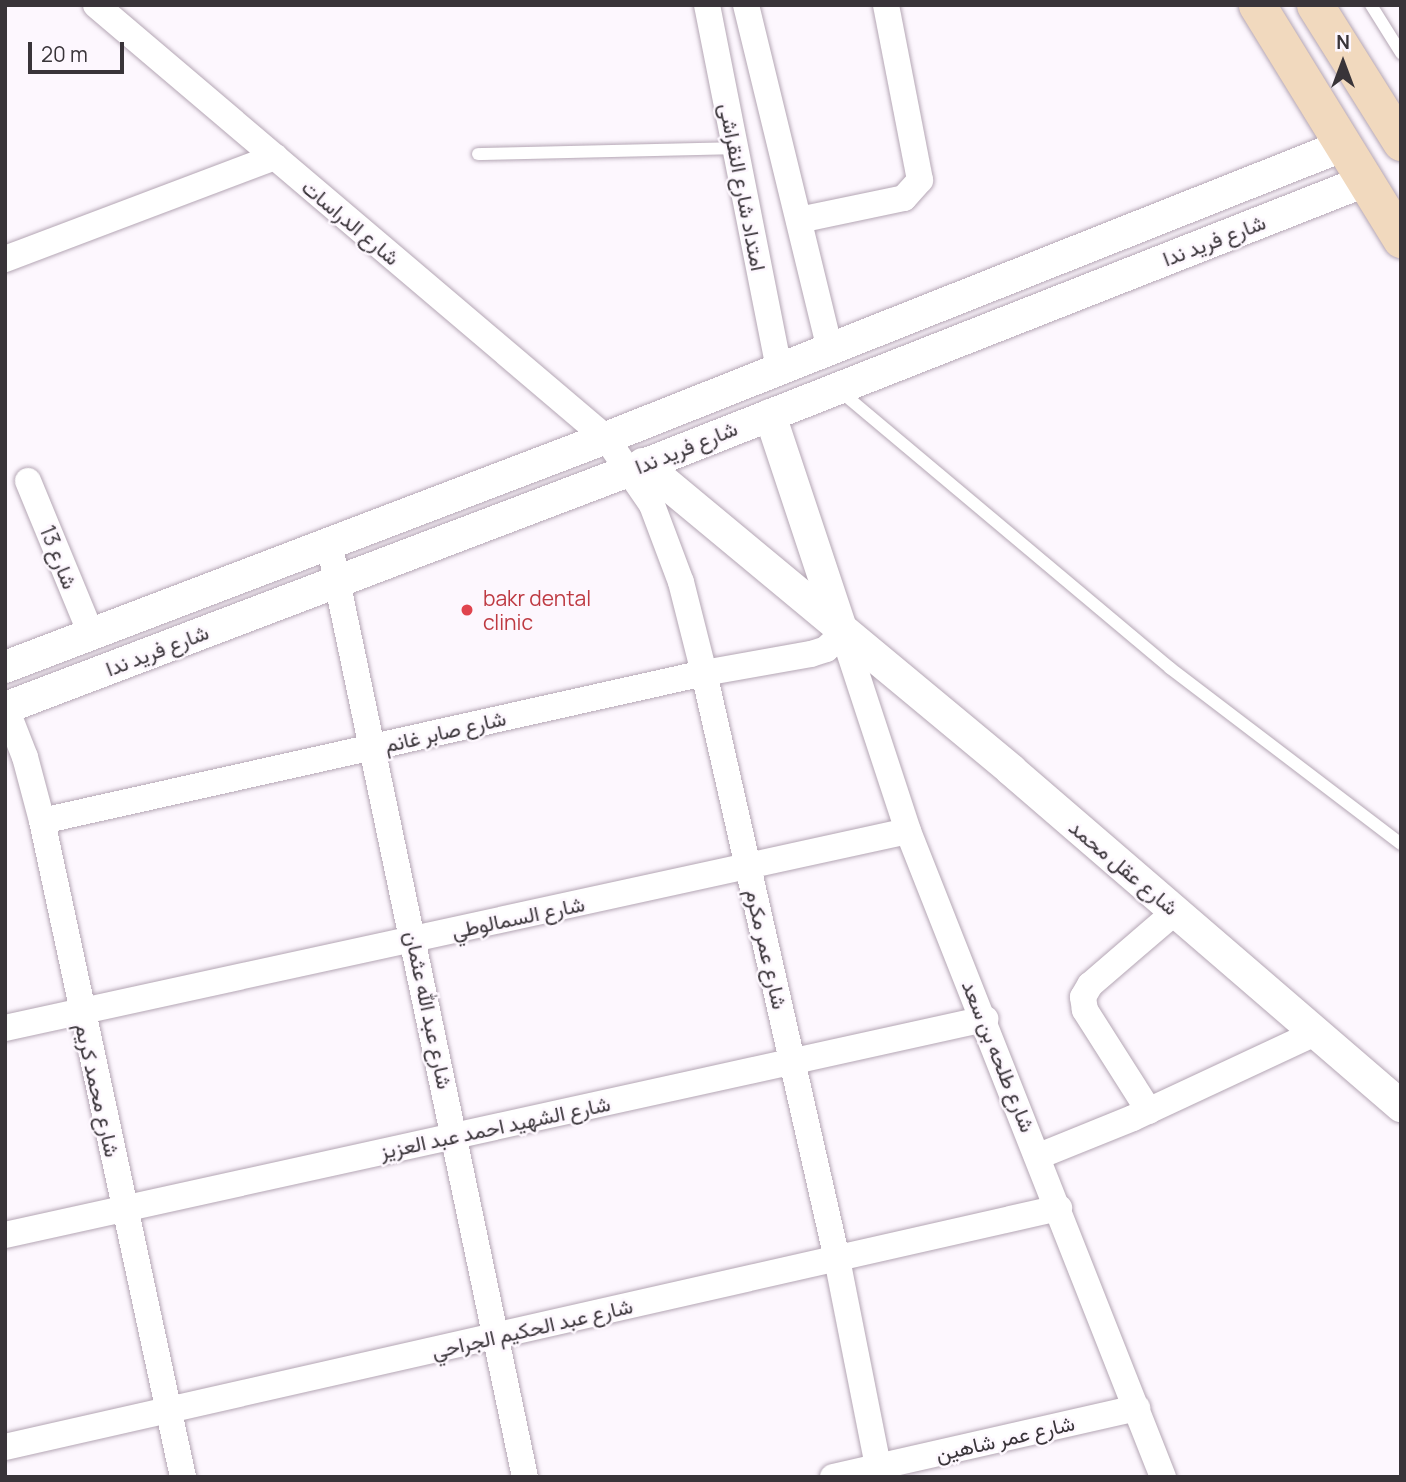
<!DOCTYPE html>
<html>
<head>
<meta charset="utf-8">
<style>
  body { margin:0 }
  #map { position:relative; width:1406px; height:1482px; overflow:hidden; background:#fdf7fe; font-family:Manrope,Vazirmatn,sans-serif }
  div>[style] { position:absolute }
  .roads { filter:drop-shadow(0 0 2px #b4a6b4) drop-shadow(0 0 2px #b4a6b4) }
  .service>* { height:12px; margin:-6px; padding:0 6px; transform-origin:6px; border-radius:6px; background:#fff }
  .minor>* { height:26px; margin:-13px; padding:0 13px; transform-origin:13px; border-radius:13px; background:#fff }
  .tertiary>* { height:32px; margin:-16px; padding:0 16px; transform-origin:16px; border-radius:16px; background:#fff }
  .secondary>* { height:37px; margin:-18.5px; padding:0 18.5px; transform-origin:18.5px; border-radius:18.5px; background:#f1d9be }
  .dots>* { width:19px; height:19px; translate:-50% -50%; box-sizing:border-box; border:4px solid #fdf7fe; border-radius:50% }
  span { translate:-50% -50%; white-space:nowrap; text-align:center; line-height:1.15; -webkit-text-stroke:5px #fdf7fe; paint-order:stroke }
  .street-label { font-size:21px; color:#393439 }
  .health-label { font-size:21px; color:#be3a42 }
  .left { translate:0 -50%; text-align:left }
  .frame { position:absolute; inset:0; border:7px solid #393439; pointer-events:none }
  .north { position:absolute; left:1308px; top:28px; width:70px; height:70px; -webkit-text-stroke:5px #fdf7fe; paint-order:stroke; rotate:0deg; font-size:19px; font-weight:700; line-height:28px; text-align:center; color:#393439 }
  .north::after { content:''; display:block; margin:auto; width:24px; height:32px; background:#393439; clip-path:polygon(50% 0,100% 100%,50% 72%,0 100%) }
  .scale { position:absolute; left:28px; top:42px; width:96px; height:32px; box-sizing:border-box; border:4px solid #393439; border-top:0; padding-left:9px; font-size:21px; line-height:24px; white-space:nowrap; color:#393439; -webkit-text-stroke:5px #fdf7fe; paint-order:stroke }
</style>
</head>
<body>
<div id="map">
  <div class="roads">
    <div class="service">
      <div style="left:1371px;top:5px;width:57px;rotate:58deg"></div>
      <div style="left:478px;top:154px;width:257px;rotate:-1.3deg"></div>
      <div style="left:840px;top:391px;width:431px;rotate:40deg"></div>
      <div style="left:1170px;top:668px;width:290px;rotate:37.3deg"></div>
    </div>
    <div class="minor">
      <div style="left:96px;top:5px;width:669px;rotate:40.33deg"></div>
      <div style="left:606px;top:438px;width:81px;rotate:55.5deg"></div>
      <div style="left:652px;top:505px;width:82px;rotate:69.4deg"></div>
      <div style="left:681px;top:582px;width:94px;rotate:75.8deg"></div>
      <div style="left:704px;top:673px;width:601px;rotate:77.21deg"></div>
      <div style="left:837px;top:1259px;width:222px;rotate:78.8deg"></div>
      <div style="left:707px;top:5px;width:372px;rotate:78.8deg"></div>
      <div style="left:746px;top:5px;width:354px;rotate:76.3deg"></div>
      <div style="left:799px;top:220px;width:107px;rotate:-11.8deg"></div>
      <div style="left:904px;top:198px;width:24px;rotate:-48deg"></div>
      <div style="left:920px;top:180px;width:178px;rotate:-101deg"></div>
      <div style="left:5px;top:259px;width:289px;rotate:-20.7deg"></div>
      <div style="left:28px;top:481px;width:165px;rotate:67.6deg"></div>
      <div style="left:329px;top:543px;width:954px;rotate:78.15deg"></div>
      <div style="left:843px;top:633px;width:208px;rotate:71.8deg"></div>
      <div style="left:908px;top:831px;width:695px;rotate:68.46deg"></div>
      <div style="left:5px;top:706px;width:55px;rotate:68.6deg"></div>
      <div style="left:25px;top:757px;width:66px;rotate:75.1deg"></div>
      <div style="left:42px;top:821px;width:671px;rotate:77.87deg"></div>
      <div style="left:42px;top:821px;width:678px;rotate:-12.6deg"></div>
      <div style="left:704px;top:673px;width:109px;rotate:-10.1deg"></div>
      <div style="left:811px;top:654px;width:16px;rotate:-18deg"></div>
      <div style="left:826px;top:649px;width:23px;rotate:-43deg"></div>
      <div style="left:5px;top:1028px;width:924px;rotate:-12.31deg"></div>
      <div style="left:1149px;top:1111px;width:120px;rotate:-122.4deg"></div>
      <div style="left:1085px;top:1010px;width:13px;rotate:-99deg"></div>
      <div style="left:1083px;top:997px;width:14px;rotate:-60deg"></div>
      <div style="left:1090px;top:985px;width:113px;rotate:-40.7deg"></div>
      <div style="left:1039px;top:1156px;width:101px;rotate:-22deg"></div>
      <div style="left:1133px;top:1118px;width:201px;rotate:-25deg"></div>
      <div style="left:5px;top:1235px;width:1004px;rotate:-12.43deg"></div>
      <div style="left:5px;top:1447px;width:1081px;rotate:-12.78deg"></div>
      <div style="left:833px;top:1477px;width:312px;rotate:-12.8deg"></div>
    </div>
    <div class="tertiary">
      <div style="left:770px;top:415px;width:228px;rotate:71.6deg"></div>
      <div style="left:643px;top:464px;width:479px;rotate:39.7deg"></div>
      <div style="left:1011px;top:770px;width:515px;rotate:40.75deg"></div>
      <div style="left:5px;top:667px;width:643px;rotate:-20.86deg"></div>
      <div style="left:606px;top:438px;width:792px;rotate:-21.64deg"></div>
      <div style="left:5px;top:708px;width:670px;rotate:-20.82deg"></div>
      <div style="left:631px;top:470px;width:789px;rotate:-21.49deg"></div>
    </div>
    <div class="secondary">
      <div style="left:1257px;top:5px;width:275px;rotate:58.4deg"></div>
      <div style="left:1315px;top:5px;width:162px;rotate:57.9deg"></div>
    </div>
  </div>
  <div class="dots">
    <div style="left:467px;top:610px;background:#e0444e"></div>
  </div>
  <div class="street-label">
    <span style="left:743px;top:187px;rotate:79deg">امتداد شارع النقراشى</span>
    <span style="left:351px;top:222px;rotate:40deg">شارع الدراسات</span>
    <span style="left:1214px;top:240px;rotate:-21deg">شارع فريد ندا</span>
    <span style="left:686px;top:447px;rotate:-22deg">شارع فريد ندا</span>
    <span style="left:59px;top:557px;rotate:68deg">شارع 13</span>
    <span style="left:157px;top:650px;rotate:-21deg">شارع فريد ندا</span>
    <span style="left:445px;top:731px;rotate:-13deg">شارع صابر غانم</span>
    <span style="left:1124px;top:867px;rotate:40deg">شارع عقل محمد</span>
    <span style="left:518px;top:917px;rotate:-12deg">شارع السمالوطي</span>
    <span style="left:767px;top:949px;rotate:77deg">شارع عمر مكرم</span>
    <span style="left:429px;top:1010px;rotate:78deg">شارع عبد الله عثمان</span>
    <span style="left:999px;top:1056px;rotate:68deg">شارع طلحه بن سعد</span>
    <span style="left:98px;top:1090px;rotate:77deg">شارع محمد كريم</span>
    <span style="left:495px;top:1127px;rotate:-12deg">شارع الشهيد احمد عبد العزيز</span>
    <span style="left:532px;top:1328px;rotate:-13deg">شارع عبد الحكيم الجراحي</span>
    <span style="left:1005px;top:1438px;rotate:-13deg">شارع عمر شاهين</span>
  </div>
  <div class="health-label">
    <span class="left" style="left:483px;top:610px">bakr dental<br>clinic</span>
  </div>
  <div class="frame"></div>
  <div class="north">N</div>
  <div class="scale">20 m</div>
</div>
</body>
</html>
